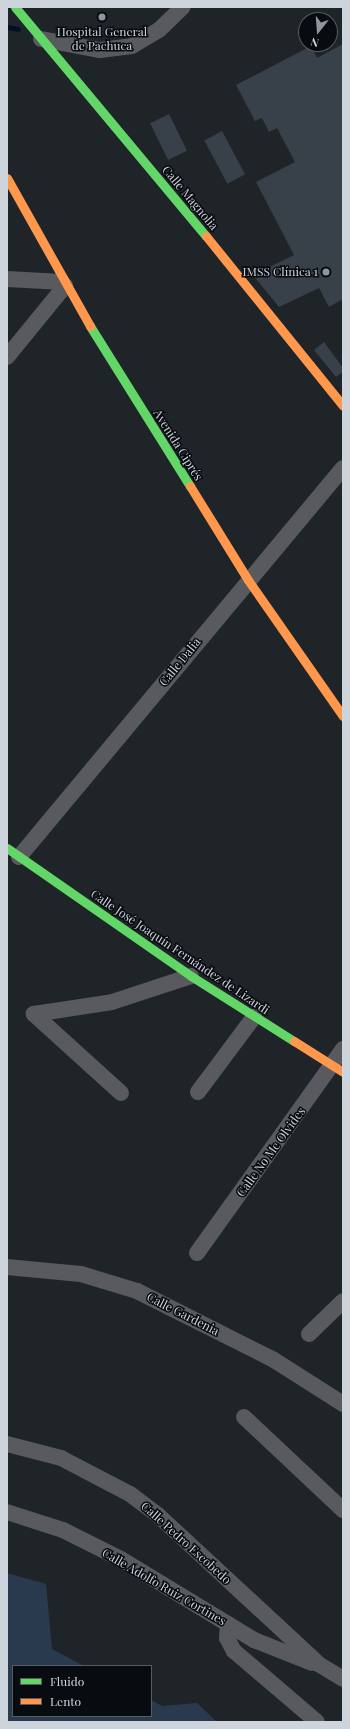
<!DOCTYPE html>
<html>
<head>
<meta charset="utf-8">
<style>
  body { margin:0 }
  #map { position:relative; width:350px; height:1729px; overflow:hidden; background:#1f2429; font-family:"Playfair Display",serif }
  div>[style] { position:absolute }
  .green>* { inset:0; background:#293a4f }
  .stream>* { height:5px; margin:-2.5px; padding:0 2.5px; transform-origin:2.5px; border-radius:2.5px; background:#030f27 }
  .building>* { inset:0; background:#384049; transform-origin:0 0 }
  .street>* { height:16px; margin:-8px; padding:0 8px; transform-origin:8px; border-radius:8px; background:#585a5d }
  .fast>* { height:9px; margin:-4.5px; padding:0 4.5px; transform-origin:4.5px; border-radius:4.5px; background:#63d668 }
  .slow>* { height:9px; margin:-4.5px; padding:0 4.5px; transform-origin:4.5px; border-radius:4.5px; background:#ff974d }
  .dots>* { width:11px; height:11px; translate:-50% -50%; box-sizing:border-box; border:2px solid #080c10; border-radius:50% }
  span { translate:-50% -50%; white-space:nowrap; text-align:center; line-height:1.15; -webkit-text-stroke:3px #080c10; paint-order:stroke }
  .poi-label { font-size:12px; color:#ced4db }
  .right { translate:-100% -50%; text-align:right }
  .street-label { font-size:12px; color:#ced4db }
  .frame { position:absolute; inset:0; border:8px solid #ced4db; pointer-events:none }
  .legend { position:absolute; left:12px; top:1665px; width:140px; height:52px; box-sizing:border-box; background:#080c10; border:1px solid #575c61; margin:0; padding:5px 7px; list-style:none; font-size:12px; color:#ced4db }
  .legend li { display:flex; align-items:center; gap:8px; height:20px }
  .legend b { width:20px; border:1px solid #575c61 }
  .north { position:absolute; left:298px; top:12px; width:40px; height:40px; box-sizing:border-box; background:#080c10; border:1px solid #575c61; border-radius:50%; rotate:197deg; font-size:11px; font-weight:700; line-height:16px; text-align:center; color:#ced4db }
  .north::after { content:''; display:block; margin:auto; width:14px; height:18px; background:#91969d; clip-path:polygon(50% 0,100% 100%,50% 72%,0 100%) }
</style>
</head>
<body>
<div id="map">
  <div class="green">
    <div style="clip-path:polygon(7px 1573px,46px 1584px,52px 1649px,84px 1666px,13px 1666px,13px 1716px,151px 1716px,151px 1700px,162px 1706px,197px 1703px,217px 1722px,7px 1722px)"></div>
  </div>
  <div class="stream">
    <div style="left:7px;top:27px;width:11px;rotate:10deg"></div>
  </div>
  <div class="building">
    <div style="clip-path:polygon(343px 44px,343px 299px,329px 307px,319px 288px,279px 307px,253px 275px,294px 255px,256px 182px,295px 162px,277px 128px,269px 132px,262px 118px,255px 121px,236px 85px,311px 46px,317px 58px)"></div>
    <div style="left:169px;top:114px;width:41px;height:21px;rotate:64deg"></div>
    <div style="left:222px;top:131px;width:49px;height:20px;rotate:62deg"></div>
    <div style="clip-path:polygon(324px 342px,343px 368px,343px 372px,336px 377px,314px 350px)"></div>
  </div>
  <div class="street">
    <div style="left:41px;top:39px;width:60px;rotate:10.6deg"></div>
    <div style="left:100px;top:50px;width:32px;rotate:-7deg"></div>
    <div style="left:132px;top:46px;width:31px;rotate:-31deg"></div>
    <div style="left:159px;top:30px;width:33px;rotate:-44deg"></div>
    <div style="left:7px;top:279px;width:55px;rotate:3.1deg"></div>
    <div style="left:7px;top:357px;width:92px;rotate:-50.8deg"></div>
    <div style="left:19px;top:857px;width:506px;rotate:-50.21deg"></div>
    <div style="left:198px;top:1092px;width:94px;rotate:-53.3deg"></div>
    <div style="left:121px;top:1093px;width:118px;rotate:-137.8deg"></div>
    <div style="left:34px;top:1014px;width:79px;rotate:-8.7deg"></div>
    <div style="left:112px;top:1002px;width:83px;rotate:-18.2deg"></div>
    <div style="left:197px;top:1253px;width:251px;rotate:-54.4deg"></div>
    <div style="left:7px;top:1267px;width:74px;rotate:5.4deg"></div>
    <div style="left:81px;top:1274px;width:59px;rotate:16.9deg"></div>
    <div style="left:137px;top:1291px;width:153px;rotate:26.7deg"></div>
    <div style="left:274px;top:1360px;width:82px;rotate:32.5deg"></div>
    <div style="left:309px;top:1334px;width:47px;rotate:-44.1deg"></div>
    <div style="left:244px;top:1417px;width:136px;rotate:43.2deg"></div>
    <div style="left:7px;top:1444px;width:56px;rotate:14.5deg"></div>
    <div style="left:61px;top:1458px;width:78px;rotate:27.6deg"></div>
    <div style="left:130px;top:1494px;width:36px;rotate:37deg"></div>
    <div style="left:159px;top:1516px;width:219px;rotate:42.8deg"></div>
    <div style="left:320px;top:1665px;width:27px;rotate:31deg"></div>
    <div style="left:7px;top:1512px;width:59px;rotate:17.8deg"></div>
    <div style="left:63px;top:1530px;width:65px;rotate:26.6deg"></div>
    <div style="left:121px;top:1559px;width:156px;rotate:31.3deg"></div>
    <div style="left:254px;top:1640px;width:62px;rotate:21.6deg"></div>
    <div style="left:228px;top:1624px;width:14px;rotate:94deg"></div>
    <div style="left:227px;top:1638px;width:15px;rotate:62deg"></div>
    <div style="left:234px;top:1651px;width:109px;rotate:40.5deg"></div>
  </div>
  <div class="fast">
    <div style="left:15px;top:7px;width:298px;rotate:50.2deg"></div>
    <div style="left:90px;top:326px;width:189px;rotate:58deg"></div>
    <div style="left:7px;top:848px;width:224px;rotate:34.8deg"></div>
    <div style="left:191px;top:976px;width:122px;rotate:32.3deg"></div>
  </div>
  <div class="slow">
    <div style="left:7px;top:178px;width:170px;rotate:60.7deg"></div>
    <div style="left:206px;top:236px;width:218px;rotate:51.1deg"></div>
    <div style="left:190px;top:486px;width:110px;rotate:58.3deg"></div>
    <div style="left:248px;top:580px;width:166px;rotate:55.1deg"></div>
    <div style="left:294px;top:1041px;width:58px;rotate:32.3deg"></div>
  </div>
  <div class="dots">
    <div style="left:102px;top:17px;background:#91969d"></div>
    <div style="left:326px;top:272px;background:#91969d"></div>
  </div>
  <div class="poi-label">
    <span style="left:102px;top:39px">Hospital General<br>de Pachuca</span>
    <span class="right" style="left:318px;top:272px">IMSS Clínica 1</span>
  </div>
  <div class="street-label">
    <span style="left:190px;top:198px;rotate:50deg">Calle Magnolia</span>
    <span style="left:178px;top:445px;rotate:58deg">Avenida Ciprés</span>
    <span style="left:180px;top:662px;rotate:-51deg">Calle Dalia</span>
    <span style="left:180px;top:952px;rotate:34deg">Calle José Joaquín Fernández de Lizardi</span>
    <span style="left:271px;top:1152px;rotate:-54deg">Calle No Me Olvides</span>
    <span style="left:183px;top:1314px;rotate:27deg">Calle Gardenia</span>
    <span style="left:186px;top:1543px;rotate:42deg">Calle Pedro Escobedo</span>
    <span style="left:164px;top:1587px;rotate:30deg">Calle Adolfo Ruiz Cortines</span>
  </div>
  <div class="frame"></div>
  <ul class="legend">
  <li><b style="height:5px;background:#63d668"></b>Fluido</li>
  <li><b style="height:5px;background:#ff974d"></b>Lento</li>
  </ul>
  <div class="north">N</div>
</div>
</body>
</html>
